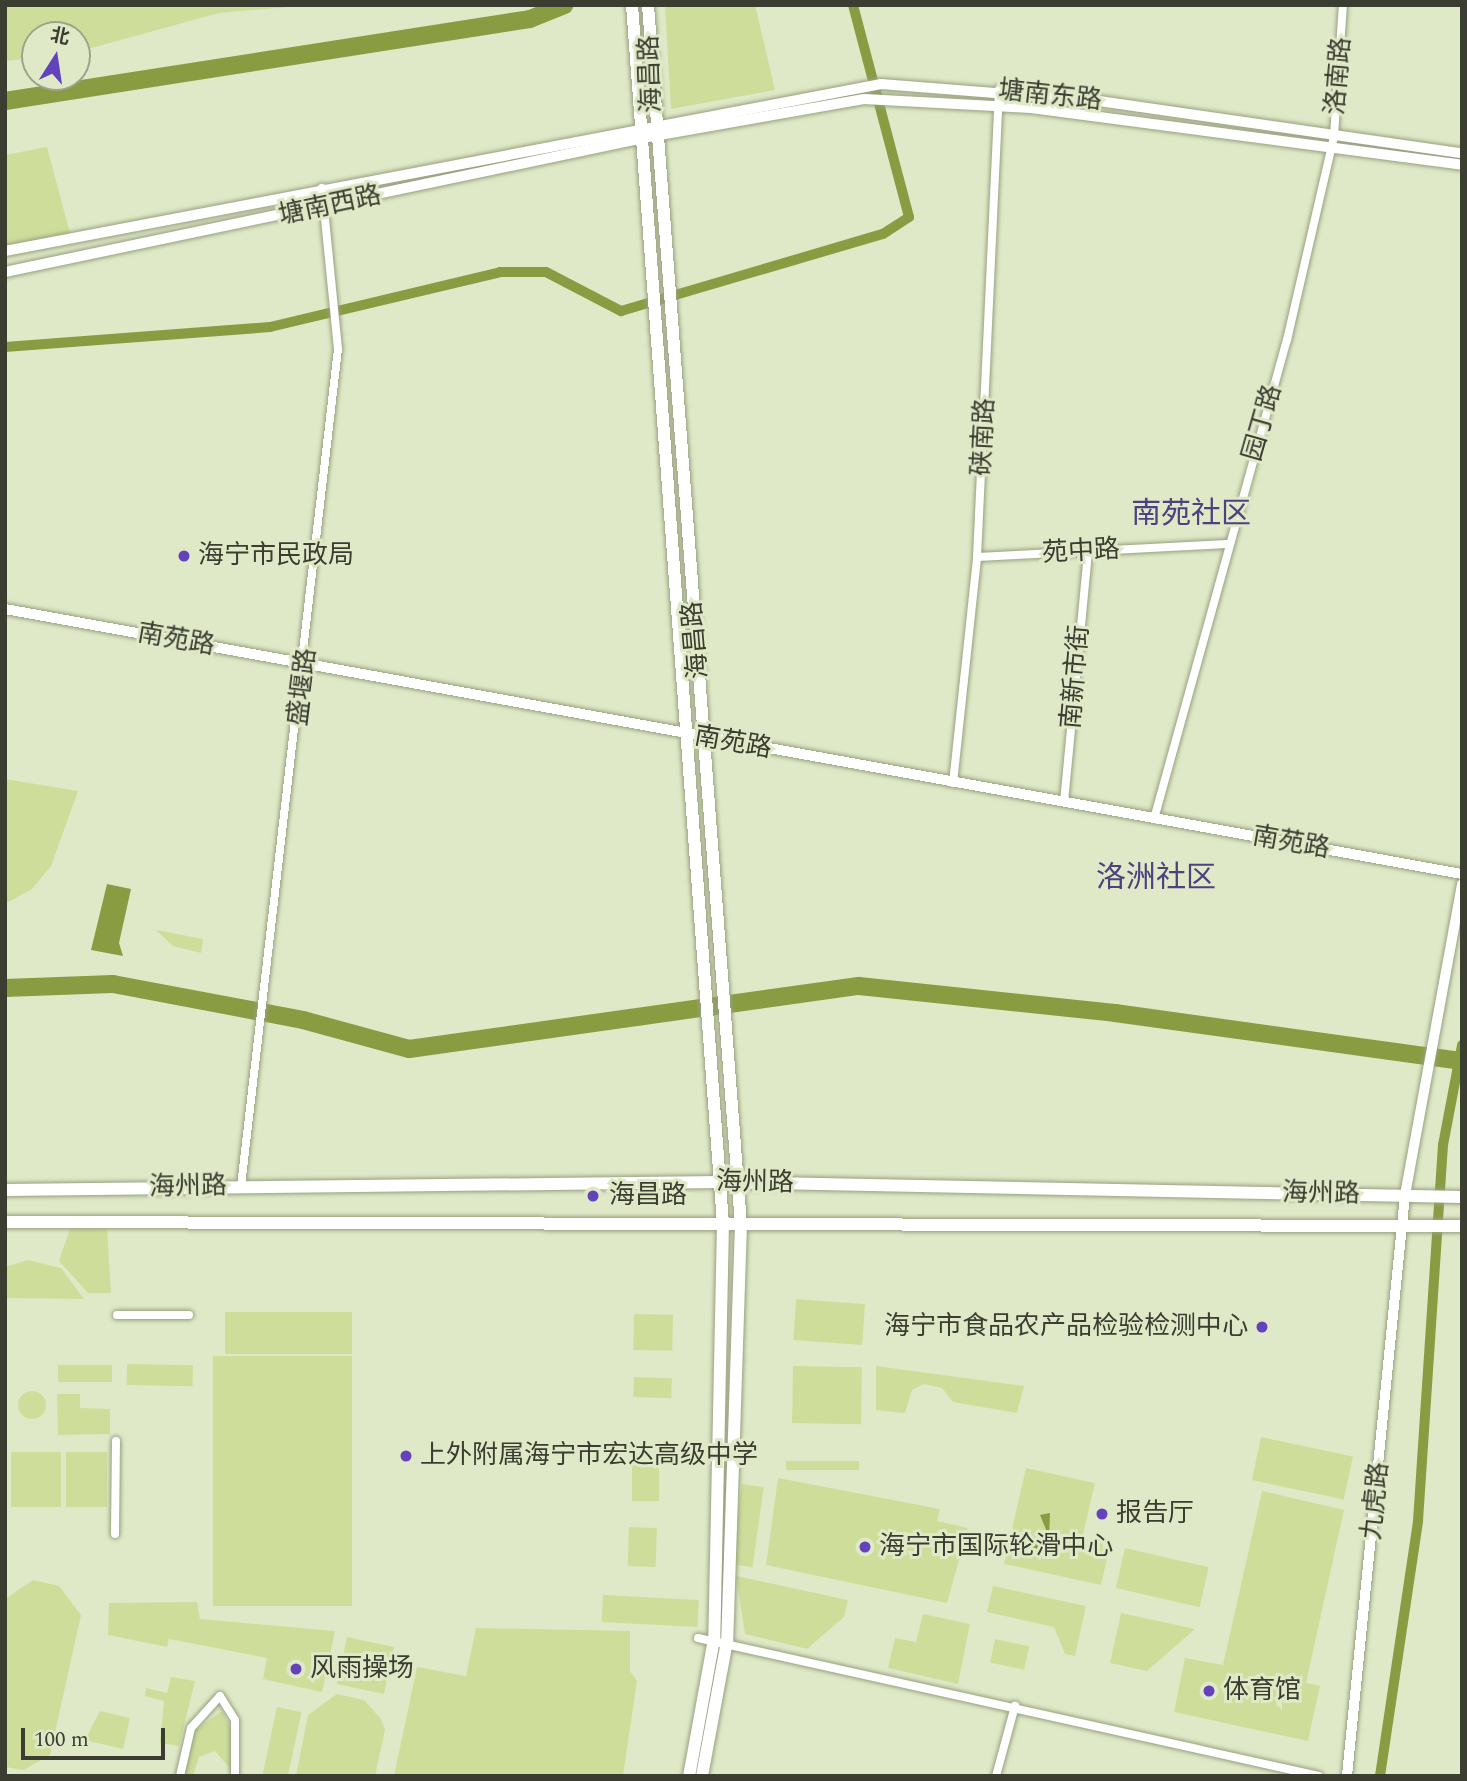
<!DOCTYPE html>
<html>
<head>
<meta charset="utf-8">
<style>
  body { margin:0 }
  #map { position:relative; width:1467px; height:1781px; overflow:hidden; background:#e0e9c7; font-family:Spectral,"Noto Sans SC",serif }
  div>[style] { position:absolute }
  .green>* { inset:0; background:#cede9a; transform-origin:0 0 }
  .round { border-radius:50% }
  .water>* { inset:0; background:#8a9c42 }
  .canal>* { height:10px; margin:-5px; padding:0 5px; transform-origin:5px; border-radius:5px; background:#8a9c42 }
  .river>* { height:18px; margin:-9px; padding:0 9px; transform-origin:9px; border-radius:9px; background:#8a9c42 }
  .roads { filter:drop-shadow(0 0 2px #98a080) drop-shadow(0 0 2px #98a080) }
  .street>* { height:8px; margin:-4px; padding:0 4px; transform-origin:4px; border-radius:4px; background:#fff }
  .secondary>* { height:10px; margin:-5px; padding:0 5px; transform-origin:5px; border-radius:5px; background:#fff }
  .primary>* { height:12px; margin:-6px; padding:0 6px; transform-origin:6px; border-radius:6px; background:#fff }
  .dots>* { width:19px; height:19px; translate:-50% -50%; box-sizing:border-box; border:4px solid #e0e9c7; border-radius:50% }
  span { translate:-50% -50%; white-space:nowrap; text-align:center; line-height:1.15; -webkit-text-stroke:6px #e0e9c7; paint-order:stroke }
  .street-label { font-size:26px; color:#3a3d30 }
  .poi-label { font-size:26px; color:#3a3d30 }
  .left { translate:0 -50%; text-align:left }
  .right { translate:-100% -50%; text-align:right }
  .quarter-label { font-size:30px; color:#4d417f }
  .frame { position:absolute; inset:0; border:7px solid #3a3d30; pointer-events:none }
  .north { position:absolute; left:21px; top:21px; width:70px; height:70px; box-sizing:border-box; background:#e0e9c7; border:2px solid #9ea48b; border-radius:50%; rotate:12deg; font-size:19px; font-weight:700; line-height:28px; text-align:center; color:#3a3d30 }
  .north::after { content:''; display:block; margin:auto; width:24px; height:32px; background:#6343bc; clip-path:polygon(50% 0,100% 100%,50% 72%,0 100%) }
  .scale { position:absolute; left:21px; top:1728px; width:144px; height:32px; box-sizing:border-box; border:4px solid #3a3d30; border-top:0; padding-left:9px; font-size:21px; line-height:24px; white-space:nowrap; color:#3a3d30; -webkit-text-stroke:5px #e0e9c7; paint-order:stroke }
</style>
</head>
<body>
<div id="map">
  <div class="green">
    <div style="clip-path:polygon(5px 5px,312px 5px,219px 13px,77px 52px,77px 35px,35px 35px,35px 58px,5px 61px)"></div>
    <div style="clip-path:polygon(665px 5px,755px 5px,775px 90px,671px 109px)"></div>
    <div style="clip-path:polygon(47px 147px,71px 237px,5px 247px,5px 155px)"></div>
    <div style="clip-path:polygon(5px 779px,78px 791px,51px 866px,32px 889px,5px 904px)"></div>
    <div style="clip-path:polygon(156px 930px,203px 939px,201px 953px,173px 946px)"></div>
    <div style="clip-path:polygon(70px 1229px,107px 1229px,111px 1293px,88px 1293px,59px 1261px)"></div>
    <div style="clip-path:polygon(28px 1260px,61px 1268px,84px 1299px,5px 1298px,5px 1267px)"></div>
    <div style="left:865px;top:1304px;width:41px;height:69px;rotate:94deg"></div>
    <div style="left:352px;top:1312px;width:42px;height:127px;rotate:90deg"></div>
    <div style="left:634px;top:1314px;width:39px;height:36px;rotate:1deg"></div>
    <div style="left:213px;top:1356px;width:139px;height:250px"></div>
    <div style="left:127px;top:1364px;width:66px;height:21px;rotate:1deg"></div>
    <div style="left:58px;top:1365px;width:54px;height:17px"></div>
    <div style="left:793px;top:1366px;width:69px;height:57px;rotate:1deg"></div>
    <div style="clip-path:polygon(876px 1366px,1024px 1386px,1017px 1413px,953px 1402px,942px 1388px,924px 1384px,912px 1390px,905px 1413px,876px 1410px)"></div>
    <div style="left:634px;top:1377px;width:38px;height:20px;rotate:2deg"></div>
    <div class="round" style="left:18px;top:1391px;width:28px;height:28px"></div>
    <div style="clip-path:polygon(57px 1394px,80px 1394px,80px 1408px,110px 1409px,110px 1434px,58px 1435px)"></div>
    <div style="left:1261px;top:1437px;width:94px;height:44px;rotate:12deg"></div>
    <div style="left:11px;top:1452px;width:50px;height:55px"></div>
    <div style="left:66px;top:1452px;width:41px;height:55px"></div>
    <div style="left:859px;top:1461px;width:9px;height:73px;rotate:90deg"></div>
    <div style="left:632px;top:1463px;width:27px;height:38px"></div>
    <div style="clip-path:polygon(1026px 1468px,1095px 1483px,1082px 1539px,1110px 1545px,1101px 1585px,1004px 1564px)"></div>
    <div style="clip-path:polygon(778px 1478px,940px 1509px,937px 1521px,968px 1528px,947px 1603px,766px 1565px)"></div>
    <div style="left:742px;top:1484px;width:22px;height:81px;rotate:8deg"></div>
    <div style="clip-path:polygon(1262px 1491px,1344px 1510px,1306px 1683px,1320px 1686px,1308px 1741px,1174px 1712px,1185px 1658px,1223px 1665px)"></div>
    <div style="left:629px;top:1527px;width:28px;height:39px;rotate:2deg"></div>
    <div style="left:1125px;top:1548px;width:86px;height:41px;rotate:13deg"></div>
    <div style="clip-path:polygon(736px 1576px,848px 1600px,844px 1617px,807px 1649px,745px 1634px)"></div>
    <div style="clip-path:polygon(33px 1580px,59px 1586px,81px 1615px,50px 1755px,24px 1770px,5px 1767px,5px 1599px)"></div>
    <div style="clip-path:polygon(993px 1586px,1086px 1606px,1075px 1656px,1065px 1654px,1054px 1627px,987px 1612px)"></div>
    <div style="left:603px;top:1595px;width:96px;height:27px;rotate:3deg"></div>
    <div style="clip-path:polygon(197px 1602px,200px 1619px,335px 1631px,322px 1692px,263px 1679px,267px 1658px,169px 1639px,167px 1647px,108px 1635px,109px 1603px)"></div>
    <div style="clip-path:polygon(1121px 1613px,1195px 1629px,1147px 1671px,1110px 1663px)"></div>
    <div style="clip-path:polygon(923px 1614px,970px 1624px,958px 1684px,888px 1668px,895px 1638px,916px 1642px)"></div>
    <div style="clip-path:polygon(476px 1628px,630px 1631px,630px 1671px,637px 1681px,623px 1776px,394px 1776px,417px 1667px,466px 1676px)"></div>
    <div style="left:347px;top:1637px;width:48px;height:48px;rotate:12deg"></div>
    <div style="left:995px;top:1639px;width:35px;height:24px;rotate:12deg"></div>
    <div style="clip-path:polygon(171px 1677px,195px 1681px,179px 1746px,160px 1743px,164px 1701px,145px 1696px,146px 1688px,167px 1693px)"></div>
    <div style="clip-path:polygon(337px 1694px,364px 1700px,381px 1719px,385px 1730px,375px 1776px,296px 1776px,308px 1715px)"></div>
    <div style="left:277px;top:1707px;width:25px;height:70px;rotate:12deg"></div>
    <div style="clip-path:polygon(100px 1711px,130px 1718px,123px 1749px,85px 1740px)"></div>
    <div style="clip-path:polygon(222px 1711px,233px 1733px,234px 1773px,215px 1751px,199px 1757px,193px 1776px,183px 1776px,191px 1733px)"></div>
  </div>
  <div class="water">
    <div style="clip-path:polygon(107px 884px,131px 889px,119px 943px,123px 956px,91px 950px)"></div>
    <div style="clip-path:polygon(1050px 1513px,1049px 1539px,1041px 1550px,1030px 1548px,1047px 1532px,1040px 1515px)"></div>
  </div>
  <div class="canal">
    <div style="left:5px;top:347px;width:266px;rotate:-4.3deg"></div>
    <div style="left:270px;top:327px;width:236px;rotate:-13.4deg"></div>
    <div style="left:500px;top:272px;width:46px"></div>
    <div style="left:546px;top:272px;width:85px;rotate:27.5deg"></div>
    <div style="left:621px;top:311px;width:273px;rotate:-16.4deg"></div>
    <div style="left:883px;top:234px;width:31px;rotate:-33deg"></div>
    <div style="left:909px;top:217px;width:219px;rotate:-104.8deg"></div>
    <div style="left:1380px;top:1776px;width:258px;rotate:-81.5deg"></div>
    <div style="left:1418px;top:1521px;width:377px;rotate:-86.2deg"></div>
    <div style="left:1443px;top:1145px;width:102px;rotate:-79.2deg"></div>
  </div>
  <div class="river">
    <div style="left:5px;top:101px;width:531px;rotate:-8.88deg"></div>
    <div style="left:530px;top:19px;width:37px;rotate:-22deg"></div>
    <div style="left:5px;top:988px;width:108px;rotate:-2.1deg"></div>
    <div style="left:113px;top:984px;width:193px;rotate:10.7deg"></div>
    <div style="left:303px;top:1020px;width:110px;rotate:15.3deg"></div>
    <div style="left:409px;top:1049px;width:454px;rotate:-8deg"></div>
    <div style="left:859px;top:986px;width:257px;rotate:6deg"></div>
    <div style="left:1115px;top:1013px;width:347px;rotate:7.9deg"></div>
  </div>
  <div class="roads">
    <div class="street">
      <div style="left:977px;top:557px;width:251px;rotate:-3deg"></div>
      <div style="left:953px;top:783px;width:227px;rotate:-83.9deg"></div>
      <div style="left:977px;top:557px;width:468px;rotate:-87.3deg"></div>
      <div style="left:1064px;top:802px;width:251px;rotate:-84.5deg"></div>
      <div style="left:1154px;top:819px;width:497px;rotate:-74.5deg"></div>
      <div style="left:1287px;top:340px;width:209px;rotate:-77deg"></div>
      <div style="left:1334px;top:136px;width:131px;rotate:-86.1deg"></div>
      <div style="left:241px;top:1186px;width:843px;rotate:-83.39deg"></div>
      <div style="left:338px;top:349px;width:162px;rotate:-95.7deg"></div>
      <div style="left:117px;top:1315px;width:72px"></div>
      <div style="left:115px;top:1534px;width:93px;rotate:-89.4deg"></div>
      <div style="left:698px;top:1638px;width:636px;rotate:12.53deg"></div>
      <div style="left:180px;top:1776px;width:49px;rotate:-77.1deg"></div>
      <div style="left:191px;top:1728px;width:43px;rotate:-47.8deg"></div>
      <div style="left:220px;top:1696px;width:28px;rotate:58deg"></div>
      <div style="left:235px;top:1720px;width:56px;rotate:90deg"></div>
      <div style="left:996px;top:1776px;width:73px;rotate:-74.8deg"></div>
    </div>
    <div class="secondary">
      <div style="left:5px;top:251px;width:892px;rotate:-10.79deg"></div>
      <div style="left:881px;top:84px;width:219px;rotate:4.5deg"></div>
      <div style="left:1099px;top:101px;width:367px;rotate:8.2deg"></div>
      <div style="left:5px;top:272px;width:663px;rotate:-11.84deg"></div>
      <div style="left:654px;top:136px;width:213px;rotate:-10deg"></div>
      <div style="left:864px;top:99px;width:167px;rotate:3.1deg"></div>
      <div style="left:1031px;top:108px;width:435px;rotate:7.5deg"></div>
      <div style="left:5px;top:609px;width:1481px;rotate:10.31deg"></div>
      <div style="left:1347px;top:1776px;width:584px;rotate:-84.3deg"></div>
      <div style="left:1405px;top:1195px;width:316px;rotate:-79.6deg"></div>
    </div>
    <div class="primary">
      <div style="left:632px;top:5px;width:1221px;rotate:85.73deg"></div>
      <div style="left:723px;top:1223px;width:416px;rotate:91.2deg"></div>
      <div style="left:714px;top:1639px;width:139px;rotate:100.3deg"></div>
      <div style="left:648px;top:5px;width:1223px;rotate:85.64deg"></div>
      <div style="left:741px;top:1224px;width:417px;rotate:91.9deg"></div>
      <div style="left:727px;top:1641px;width:137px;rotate:100.5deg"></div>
      <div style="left:5px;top:1190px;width:715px;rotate:-0.64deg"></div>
      <div style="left:720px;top:1182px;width:742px;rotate:1.16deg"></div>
      <div style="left:5px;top:1222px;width:1457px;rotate:0.16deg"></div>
    </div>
  </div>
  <div class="dots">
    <div style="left:184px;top:556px;background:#6343bc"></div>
    <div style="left:593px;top:1196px;background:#6343bc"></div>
    <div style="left:1262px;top:1327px;background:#6343bc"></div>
    <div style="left:406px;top:1456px;background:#6343bc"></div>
    <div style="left:1102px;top:1514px;background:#6343bc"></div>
    <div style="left:865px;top:1547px;background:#6343bc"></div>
    <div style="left:296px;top:1669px;background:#6343bc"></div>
    <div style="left:1209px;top:1691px;background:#6343bc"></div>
  </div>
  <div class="street-label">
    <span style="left:651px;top:74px;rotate:-92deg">海昌路</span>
    <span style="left:1339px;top:76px;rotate:-85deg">洛南路</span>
    <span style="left:1050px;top:96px;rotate:6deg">塘南东路</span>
    <span style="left:330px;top:206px;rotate:-12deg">塘南西路</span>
    <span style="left:1263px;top:423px;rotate:-74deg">园丁路</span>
    <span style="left:984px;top:437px;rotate:-87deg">硖南路</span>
    <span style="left:1081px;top:552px;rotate:-3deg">苑中路</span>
    <span style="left:176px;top:640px;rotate:10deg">南苑路</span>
    <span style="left:696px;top:640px;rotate:-95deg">海昌路</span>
    <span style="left:1076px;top:677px;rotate:-85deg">南新市街</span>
    <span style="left:303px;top:687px;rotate:-83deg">盛堰路</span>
    <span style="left:733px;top:743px;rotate:10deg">南苑路</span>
    <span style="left:1291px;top:843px;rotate:10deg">南苑路</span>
    <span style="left:755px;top:1183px;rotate:1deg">海州路</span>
    <span style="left:188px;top:1187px;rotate:-1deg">海州路</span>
    <span style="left:1321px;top:1194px;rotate:1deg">海州路</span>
    <span style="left:1376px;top:1501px;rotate:-84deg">九虎路</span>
  </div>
  <div class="poi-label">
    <span class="left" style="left:198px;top:556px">海宁市民政局</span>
    <span class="left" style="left:609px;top:1196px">海昌路</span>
    <span class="right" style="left:1248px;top:1327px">海宁市食品农产品检验检测中心</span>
    <span class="left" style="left:420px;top:1456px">上外附属海宁市宏达高级中学</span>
    <span class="left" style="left:1116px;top:1514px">报告厅</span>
    <span class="left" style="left:879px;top:1547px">海宁市国际轮滑中心</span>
    <span class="left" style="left:310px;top:1669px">风雨操场</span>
    <span class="left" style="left:1223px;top:1691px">体育馆</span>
  </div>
  <div class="quarter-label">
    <span style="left:1191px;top:514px">南苑社区</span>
    <span style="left:1156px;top:878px">洛洲社区</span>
  </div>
  <div class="frame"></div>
  <div class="north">北</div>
  <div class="scale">100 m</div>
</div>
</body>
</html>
